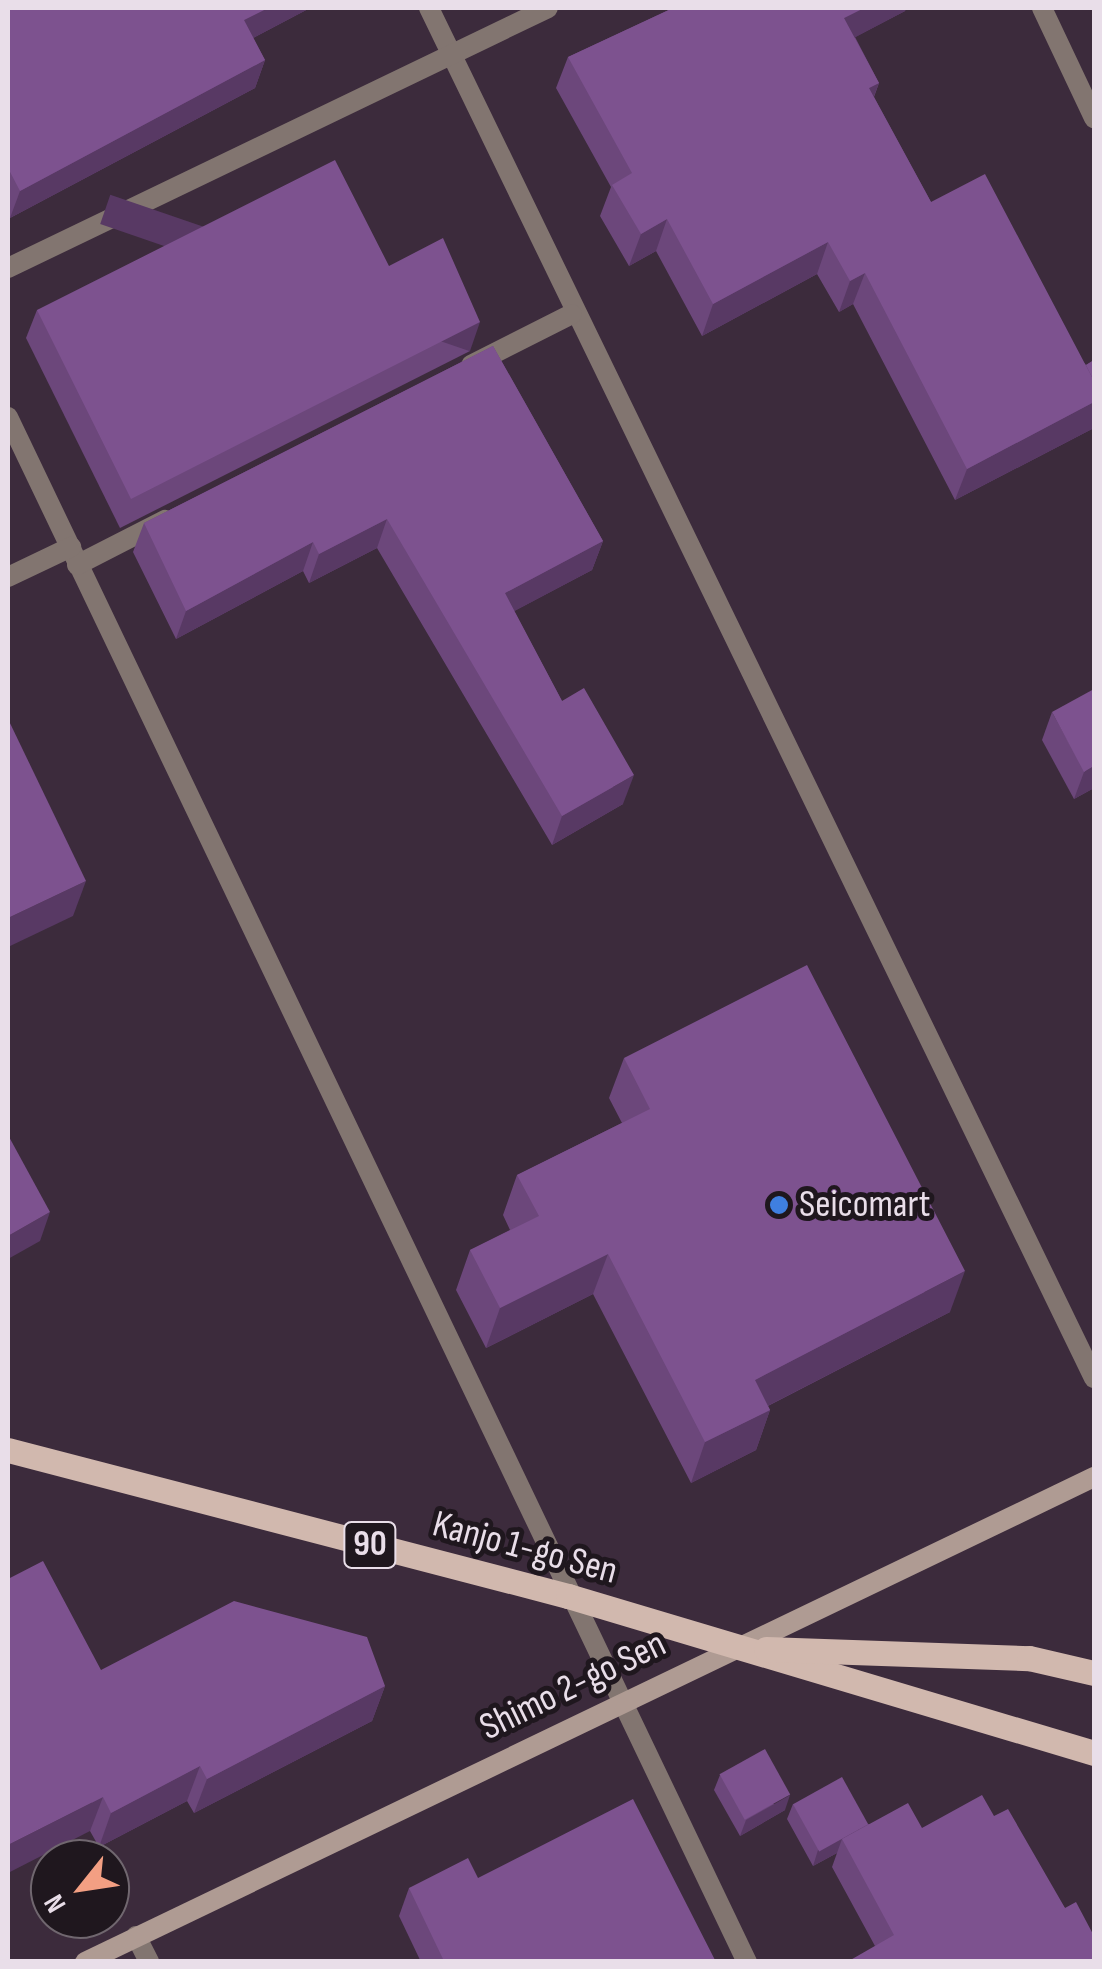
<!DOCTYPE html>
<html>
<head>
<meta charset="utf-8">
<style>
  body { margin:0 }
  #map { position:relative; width:1102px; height:1969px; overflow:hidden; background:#3c2b3c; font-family:"Sofia Sans Condensed",sans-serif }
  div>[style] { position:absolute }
  .street>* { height:20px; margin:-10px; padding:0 10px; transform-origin:10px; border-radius:10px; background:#827570 }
  .secondary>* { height:20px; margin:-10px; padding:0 10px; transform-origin:10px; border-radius:10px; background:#af9b93 }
  .primary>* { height:25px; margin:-12.5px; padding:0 12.5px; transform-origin:12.5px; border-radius:12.5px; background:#d1b8ae }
  .wall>* { inset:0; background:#6c477b }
  .shaded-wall>* { inset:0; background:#583964; transform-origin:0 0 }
  .building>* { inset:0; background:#7d528f; transform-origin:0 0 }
  .dots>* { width:28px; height:28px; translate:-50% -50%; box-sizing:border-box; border:5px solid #1f171e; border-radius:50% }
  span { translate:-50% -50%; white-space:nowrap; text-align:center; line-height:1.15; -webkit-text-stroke:10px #1f171e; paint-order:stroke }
  .shield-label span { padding:2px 8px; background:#1f171e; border:2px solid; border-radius:8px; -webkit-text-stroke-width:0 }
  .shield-label { font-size:35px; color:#e9dee9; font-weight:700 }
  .poi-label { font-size:38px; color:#e9dee9 }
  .left { translate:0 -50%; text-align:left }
  .street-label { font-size:38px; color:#e9dee9 }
  .frame { position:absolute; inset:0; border:10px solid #e9dee9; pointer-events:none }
  .north { position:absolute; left:30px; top:1839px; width:100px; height:100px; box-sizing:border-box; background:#1f171e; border:2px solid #70676f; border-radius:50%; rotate:240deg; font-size:28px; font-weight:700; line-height:40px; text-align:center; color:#e9dee9 }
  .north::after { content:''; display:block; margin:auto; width:35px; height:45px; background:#f39f83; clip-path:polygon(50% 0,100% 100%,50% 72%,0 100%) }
</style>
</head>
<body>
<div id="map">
  <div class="street">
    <div style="left:429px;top:8px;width:1523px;rotate:64.11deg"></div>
    <div style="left:1042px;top:8px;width:122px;rotate:64.7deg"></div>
    <div style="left:8px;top:268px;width:599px;rotate:-25.71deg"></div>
    <div style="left:471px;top:365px;width:113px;rotate:-26.8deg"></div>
    <div style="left:8px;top:417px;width:1713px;rotate:64.44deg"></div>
    <div style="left:77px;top:565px;width:99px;rotate:-27.1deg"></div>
    <div style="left:8px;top:577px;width:70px;rotate:-25.5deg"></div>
    <div style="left:136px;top:1936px;width:29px;rotate:63deg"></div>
  </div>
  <div class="secondary">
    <div style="left:85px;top:1962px;width:1120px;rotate:-25.67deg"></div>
  </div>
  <div class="primary">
    <div style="left:8px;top:1450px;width:579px;rotate:14.61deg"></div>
    <div style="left:568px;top:1596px;width:549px;rotate:16.62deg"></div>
    <div style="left:766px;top:1649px;width:263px;rotate:2deg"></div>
    <div style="left:1029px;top:1658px;width:67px;rotate:13deg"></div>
  </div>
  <div class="wall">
    <div style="clip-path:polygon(8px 8px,310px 8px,253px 38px,265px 60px,255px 88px,10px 218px,8px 214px)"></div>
    <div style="clip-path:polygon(673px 8px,906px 8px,905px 11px,855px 37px,879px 83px,874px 97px,931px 202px,1086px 365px,1094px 360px,1094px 428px,1093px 426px,1092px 429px,955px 500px,853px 304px,839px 312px,817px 274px,702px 336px,656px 251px,629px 266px,600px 216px,611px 187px,556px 88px,568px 57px)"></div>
    <div style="clip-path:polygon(389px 266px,470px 351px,120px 528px,26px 338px,37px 310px)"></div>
    <div style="clip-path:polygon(493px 346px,603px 541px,592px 570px,514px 611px,562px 701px,623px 804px,552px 845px,377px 548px,309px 583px,303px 571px,176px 639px,133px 552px,144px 523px)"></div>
    <div style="clip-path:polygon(1052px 712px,1094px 788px,1074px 799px,1042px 740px)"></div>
    <div style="clip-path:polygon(624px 1058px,950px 1312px,768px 1406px,770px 1410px,756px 1450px,691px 1483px,593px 1294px,486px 1348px,456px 1290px,470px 1250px,510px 1230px,503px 1215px,517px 1175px,622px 1123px,609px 1098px)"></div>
    <div style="clip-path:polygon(101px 1670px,385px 1686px,372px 1721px,194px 1813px,187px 1801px,99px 1847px,90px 1831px)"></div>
    <div style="clip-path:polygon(720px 1775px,785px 1810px,740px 1836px,714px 1790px)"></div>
    <div style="clip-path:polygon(793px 1804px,868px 1824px,922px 1828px,994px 1816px,1065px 1908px,875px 1946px,832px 1867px,837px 1853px,813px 1866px,787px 1819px)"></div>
    <div style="clip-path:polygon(478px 1878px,716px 1962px,421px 1962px,399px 1916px,409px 1888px)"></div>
  </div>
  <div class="shaded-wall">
    <div style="clip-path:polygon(268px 8px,310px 8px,234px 48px,244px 20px)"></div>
    <div style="clip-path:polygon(864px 8px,906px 8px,905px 11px,833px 49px,844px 18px)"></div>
    <div style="clip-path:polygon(265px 60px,255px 88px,10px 218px,20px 191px)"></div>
    <div style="clip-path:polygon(879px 83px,867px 114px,869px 88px)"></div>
    <div style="clip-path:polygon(667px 219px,656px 251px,629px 266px,641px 234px)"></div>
    <div style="clip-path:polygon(828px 242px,817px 274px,702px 336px,713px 304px)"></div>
    <div style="clip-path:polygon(865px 273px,853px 304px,839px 312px,850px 281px)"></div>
    <div style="left:480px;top:322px;width:31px;height:391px;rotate:109deg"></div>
    <div style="clip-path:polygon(1094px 402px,1094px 422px,1092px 429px,955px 500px,967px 469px)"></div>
    <div style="clip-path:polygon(387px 519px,377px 548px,309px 583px,319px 554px)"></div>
    <div style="clip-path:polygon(603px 541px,592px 570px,494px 622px,505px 593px)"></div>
    <div style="clip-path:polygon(313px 542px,303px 571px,176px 639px,186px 611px)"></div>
    <div style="clip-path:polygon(1094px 766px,1094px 788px,1074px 799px,1084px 772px)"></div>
    <div style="clip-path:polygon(634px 775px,623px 804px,552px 845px,562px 816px)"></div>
    <div style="clip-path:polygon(86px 881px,73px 916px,8px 947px,8px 918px)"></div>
    <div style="clip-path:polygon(50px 1212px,40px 1241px,8px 1259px,8px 1236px)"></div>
    <div style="clip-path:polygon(608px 1254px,593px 1294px,486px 1348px,500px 1308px)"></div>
    <div style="clip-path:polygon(965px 1271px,950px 1312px,740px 1420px,755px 1380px)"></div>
    <div style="clip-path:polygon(770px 1410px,756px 1450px,691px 1483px,705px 1442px)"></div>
    <div style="clip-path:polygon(385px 1686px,372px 1721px,194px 1813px,207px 1779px)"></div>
    <div style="clip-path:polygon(200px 1766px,187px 1801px,99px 1847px,111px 1813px)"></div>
    <div style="clip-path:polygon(790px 1795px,785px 1810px,740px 1836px,746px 1820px)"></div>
    <div style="clip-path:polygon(103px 1797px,90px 1831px,8px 1873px,8px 1845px)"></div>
    <div style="clip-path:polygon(868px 1824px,842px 1839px,837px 1853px,813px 1866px,818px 1850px)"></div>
  </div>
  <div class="building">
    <div style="clip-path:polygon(8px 8px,268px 8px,244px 20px,265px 60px,20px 191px,8px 168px)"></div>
    <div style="clip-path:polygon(673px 8px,864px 8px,844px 18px,879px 83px,869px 88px,931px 202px,985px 174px,1094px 381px,1094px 402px,967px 469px,865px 273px,850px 281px,828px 242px,713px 304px,667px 219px,641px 234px,612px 185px,632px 173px,568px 57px)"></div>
    <div style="clip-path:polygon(335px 160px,389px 266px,443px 238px,480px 322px,131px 499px,37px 310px)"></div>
    <div style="clip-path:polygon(493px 346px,603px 541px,505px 593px,562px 701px,584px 688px,634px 775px,562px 816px,387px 519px,319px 554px,313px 542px,186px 611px,144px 523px)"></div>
    <div style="clip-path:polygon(1094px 360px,1094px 381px,1086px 365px)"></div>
    <div style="clip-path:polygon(1094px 689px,1094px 766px,1084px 772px,1052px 712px)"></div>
    <div style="clip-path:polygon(8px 719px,86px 881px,8px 918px)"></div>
    <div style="clip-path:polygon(807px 965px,965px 1271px,755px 1380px,770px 1410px,705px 1442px,608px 1254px,500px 1308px,470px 1250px,539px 1216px,517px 1175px,650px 1109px,624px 1058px)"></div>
    <div style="clip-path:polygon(8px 1135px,50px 1212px,8px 1236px)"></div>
    <div style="clip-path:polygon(43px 1561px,101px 1670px,234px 1601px,367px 1637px,385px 1686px,207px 1779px,200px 1766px,111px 1813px,103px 1797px,8px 1845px,8px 1579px)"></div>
    <div style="left:765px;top:1749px;width:52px;height:52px;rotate:61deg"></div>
    <div style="left:842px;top:1777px;width:54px;height:56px;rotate:61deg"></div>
    <div style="clip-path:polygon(982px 1795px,994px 1816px,1008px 1809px,1065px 1908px,1076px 1902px,1094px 1936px,1094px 1962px,847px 1962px,894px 1935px,842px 1839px,908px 1803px,922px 1828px)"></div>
    <div style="clip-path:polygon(633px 1799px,716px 1962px,437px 1962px,443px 1959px,409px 1888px,468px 1858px,478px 1878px)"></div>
  </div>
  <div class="dots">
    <div style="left:779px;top:1205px;background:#3f7fe0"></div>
  </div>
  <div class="shield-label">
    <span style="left:370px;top:1545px">90</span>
  </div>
  <div class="poi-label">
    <span class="left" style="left:799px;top:1205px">Seicomart</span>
  </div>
  <div class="street-label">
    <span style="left:525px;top:1548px;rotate:15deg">Kanjo 1-go Sen</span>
    <span style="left:573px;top:1686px;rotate:-26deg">Shimo 2-go Sen</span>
  </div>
  <div class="frame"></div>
  <div class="north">N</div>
</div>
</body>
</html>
